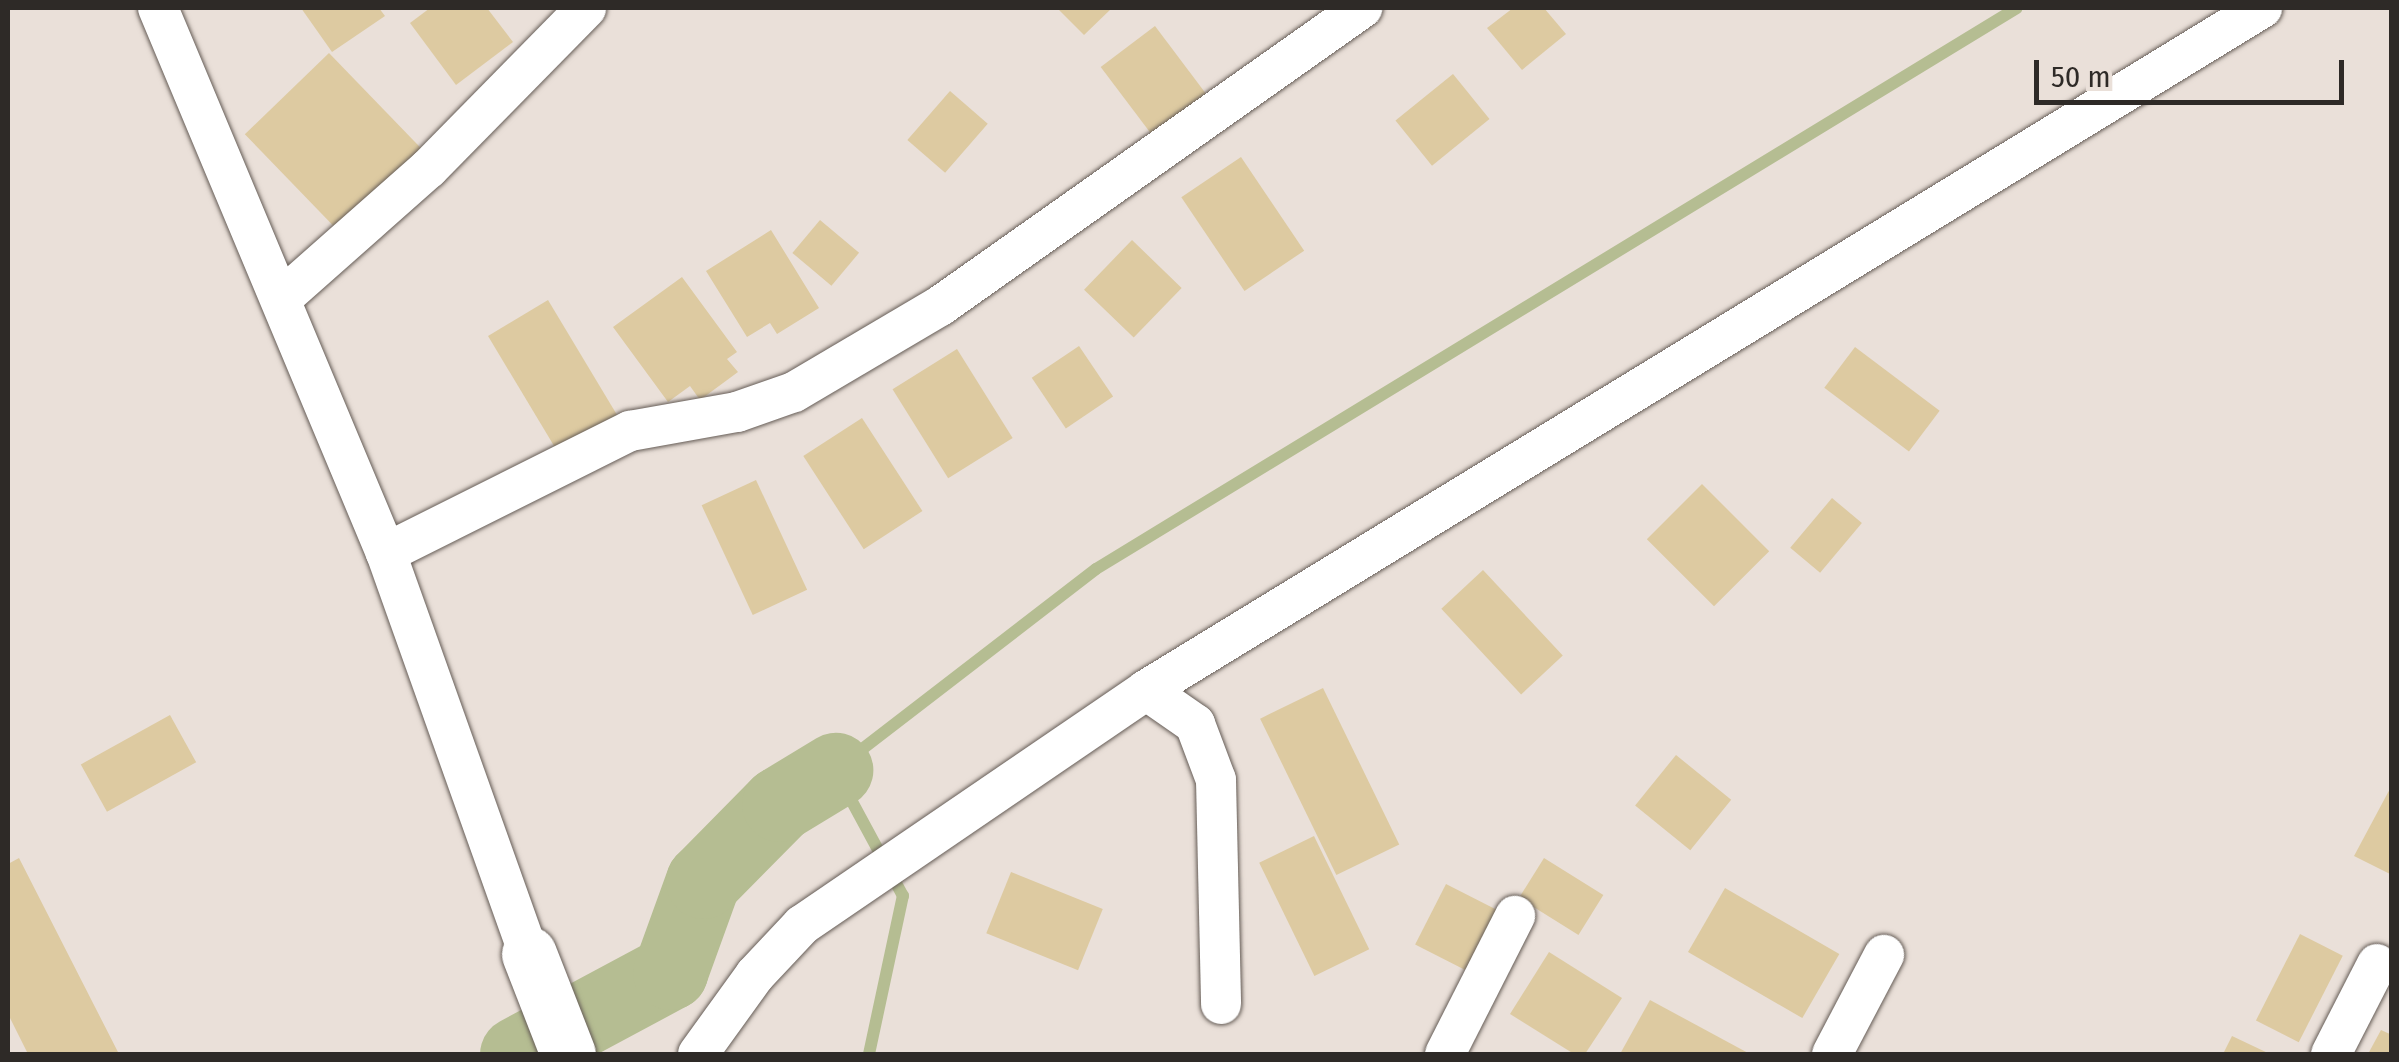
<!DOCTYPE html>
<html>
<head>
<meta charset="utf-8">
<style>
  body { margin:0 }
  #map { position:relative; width:2399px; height:1062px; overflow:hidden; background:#eae0d9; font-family:"Fira Sans Condensed",sans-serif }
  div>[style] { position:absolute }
  .stream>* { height:12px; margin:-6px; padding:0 6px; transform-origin:6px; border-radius:6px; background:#b5bd92 }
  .river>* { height:75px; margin:-37.5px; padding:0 37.5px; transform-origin:37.5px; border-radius:37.5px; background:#b5bd92 }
  .building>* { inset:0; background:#ddcaa1; transform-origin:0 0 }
  .roads { filter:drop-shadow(0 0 2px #655c56) drop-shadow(0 0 2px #655c56) }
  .street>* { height:40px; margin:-20px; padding:0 20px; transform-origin:20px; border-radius:20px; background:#fff }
  .secondary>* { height:55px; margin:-27.5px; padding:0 27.5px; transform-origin:27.5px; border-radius:27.5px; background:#fff }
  span { translate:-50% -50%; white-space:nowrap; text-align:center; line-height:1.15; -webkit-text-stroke:8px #eae0d9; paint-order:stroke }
  .frame { position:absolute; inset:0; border:10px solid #2e2a27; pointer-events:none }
  .scale { position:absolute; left:2034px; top:60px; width:310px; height:45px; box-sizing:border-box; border:5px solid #2e2a27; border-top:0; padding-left:12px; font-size:30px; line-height:35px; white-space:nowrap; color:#2e2a27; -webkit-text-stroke:8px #eae0d9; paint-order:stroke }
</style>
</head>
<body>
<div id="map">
  <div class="stream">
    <div style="left:869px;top:1054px;width:162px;rotate:-77.9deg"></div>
    <div style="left:903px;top:896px;width:143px;rotate:-118.4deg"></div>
    <div style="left:835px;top:770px;width:329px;rotate:-37.6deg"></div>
    <div style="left:1096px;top:569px;width:1078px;rotate:-31.35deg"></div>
  </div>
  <div class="river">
    <div style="left:517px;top:1054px;width:174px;rotate:-28.2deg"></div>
    <div style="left:670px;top:972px;width:97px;rotate:-70.1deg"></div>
    <div style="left:703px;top:881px;width:108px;rotate:-45.4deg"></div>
    <div style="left:779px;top:804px;width:66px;rotate:-31.3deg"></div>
  </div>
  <div class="building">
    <div style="clip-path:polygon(301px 8px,379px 8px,385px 16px,332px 52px)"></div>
    <div style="clip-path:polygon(430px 8px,487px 8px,513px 42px,456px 85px,410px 23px)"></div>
    <div style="clip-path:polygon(1057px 8px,1112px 8px,1084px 35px)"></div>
    <div style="clip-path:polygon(1513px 8px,1544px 8px,1566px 34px,1522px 70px,1487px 28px)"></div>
    <div style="left:1155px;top:26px;width:85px;height:68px;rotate:53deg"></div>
    <div style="left:329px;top:53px;width:136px;height:117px;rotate:46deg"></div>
    <div style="left:1453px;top:74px;width:58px;height:74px;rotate:51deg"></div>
    <div style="left:950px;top:91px;width:50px;height:65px;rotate:41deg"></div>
    <div style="left:1241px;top:157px;width:113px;height:72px;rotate:56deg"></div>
    <div style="left:820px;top:220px;width:51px;height:43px;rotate:40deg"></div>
    <div style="clip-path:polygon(771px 230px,819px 308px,777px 334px,770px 323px,747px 337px,706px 271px)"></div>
    <div style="left:1132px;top:240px;width:69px;height:69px;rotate:44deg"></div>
    <div style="clip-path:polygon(682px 277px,737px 352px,727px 359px,738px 372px,700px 400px,690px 386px,668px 402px,613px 327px)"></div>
    <div style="left:548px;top:300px;width:149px;height:70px;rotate:59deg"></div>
    <div style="left:1079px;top:346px;width:61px;height:57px;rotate:56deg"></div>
    <div style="left:1855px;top:347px;width:106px;height:51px;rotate:37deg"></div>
    <div style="left:957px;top:349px;width:105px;height:76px;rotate:58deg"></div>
    <div style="left:862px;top:418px;width:111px;height:70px;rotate:57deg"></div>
    <div style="left:756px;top:480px;width:121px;height:60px;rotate:65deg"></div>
    <div style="left:1702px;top:484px;width:95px;height:78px;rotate:45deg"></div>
    <div style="left:1832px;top:498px;width:39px;height:65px;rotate:40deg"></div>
    <div style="left:1483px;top:570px;width:117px;height:57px;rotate:47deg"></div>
    <div style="left:1323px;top:688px;width:174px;height:70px;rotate:64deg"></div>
    <div style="left:170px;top:715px;width:54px;height:102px;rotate:61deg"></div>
    <div style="left:1676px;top:755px;width:71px;height:65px;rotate:39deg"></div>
    <div style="clip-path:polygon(2392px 785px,2392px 875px,2354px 856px)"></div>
    <div style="left:1314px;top:836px;width:126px;height:61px;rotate:64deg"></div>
    <div style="clip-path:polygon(19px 858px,95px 1007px,119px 1054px,28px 1054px,8px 1014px,8px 864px)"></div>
    <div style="left:1544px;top:858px;width:70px;height:47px;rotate:32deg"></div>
    <div style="left:1011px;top:872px;width:99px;height:66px;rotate:22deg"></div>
    <div style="left:1446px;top:884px;width:59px;height:68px;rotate:27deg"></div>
    <div style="left:1725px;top:888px;width:132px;height:74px;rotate:30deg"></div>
    <div style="left:2300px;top:934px;width:48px;height:97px;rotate:27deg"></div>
    <div style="clip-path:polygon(1549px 952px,1622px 998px,1585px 1054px,1574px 1054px,1510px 1014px)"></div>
    <div style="clip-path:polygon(1650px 1000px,1750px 1054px,1620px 1054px)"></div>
    <div style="clip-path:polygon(2381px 1030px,2392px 1035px,2392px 1054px,2368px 1054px)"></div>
    <div style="clip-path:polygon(2232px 1036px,2270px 1054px,2223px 1054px)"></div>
  </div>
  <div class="roads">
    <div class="street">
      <div style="left:158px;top:8px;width:591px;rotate:67.3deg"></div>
      <div style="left:386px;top:553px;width:426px;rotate:70.4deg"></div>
      <div style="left:282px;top:298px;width:196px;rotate:-41.5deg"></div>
      <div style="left:429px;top:168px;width:224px;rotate:-45.5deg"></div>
      <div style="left:386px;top:553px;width:273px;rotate:-26.6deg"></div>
      <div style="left:630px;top:431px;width:109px;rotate:-10.1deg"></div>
      <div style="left:737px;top:412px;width:60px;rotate:-19.3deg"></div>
      <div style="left:794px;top:392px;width:169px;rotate:-30.5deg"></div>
      <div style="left:940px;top:306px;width:517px;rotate:-35.23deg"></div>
      <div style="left:1146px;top:690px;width:60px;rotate:34.8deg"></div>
      <div style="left:1195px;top:724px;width:60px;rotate:69.4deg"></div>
      <div style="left:1216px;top:780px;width:224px;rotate:88.7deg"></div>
      <div style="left:698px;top:1054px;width:97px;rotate:-54.2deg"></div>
      <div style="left:755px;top:975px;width:69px;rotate:-46.8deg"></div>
      <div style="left:802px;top:925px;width:417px;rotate:-34.3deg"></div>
      <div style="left:1146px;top:690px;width:1308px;rotate:-31.43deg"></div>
      <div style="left:1445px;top:1054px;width:155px;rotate:-63.1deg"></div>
      <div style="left:1832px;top:1054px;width:112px;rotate:-62.3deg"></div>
      <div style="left:2331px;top:1054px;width:101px;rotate:-62.9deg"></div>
    </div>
    <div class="secondary">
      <div style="left:529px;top:954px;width:107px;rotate:68.7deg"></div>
    </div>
  </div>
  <div class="frame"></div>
  <div class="scale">50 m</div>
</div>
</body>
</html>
